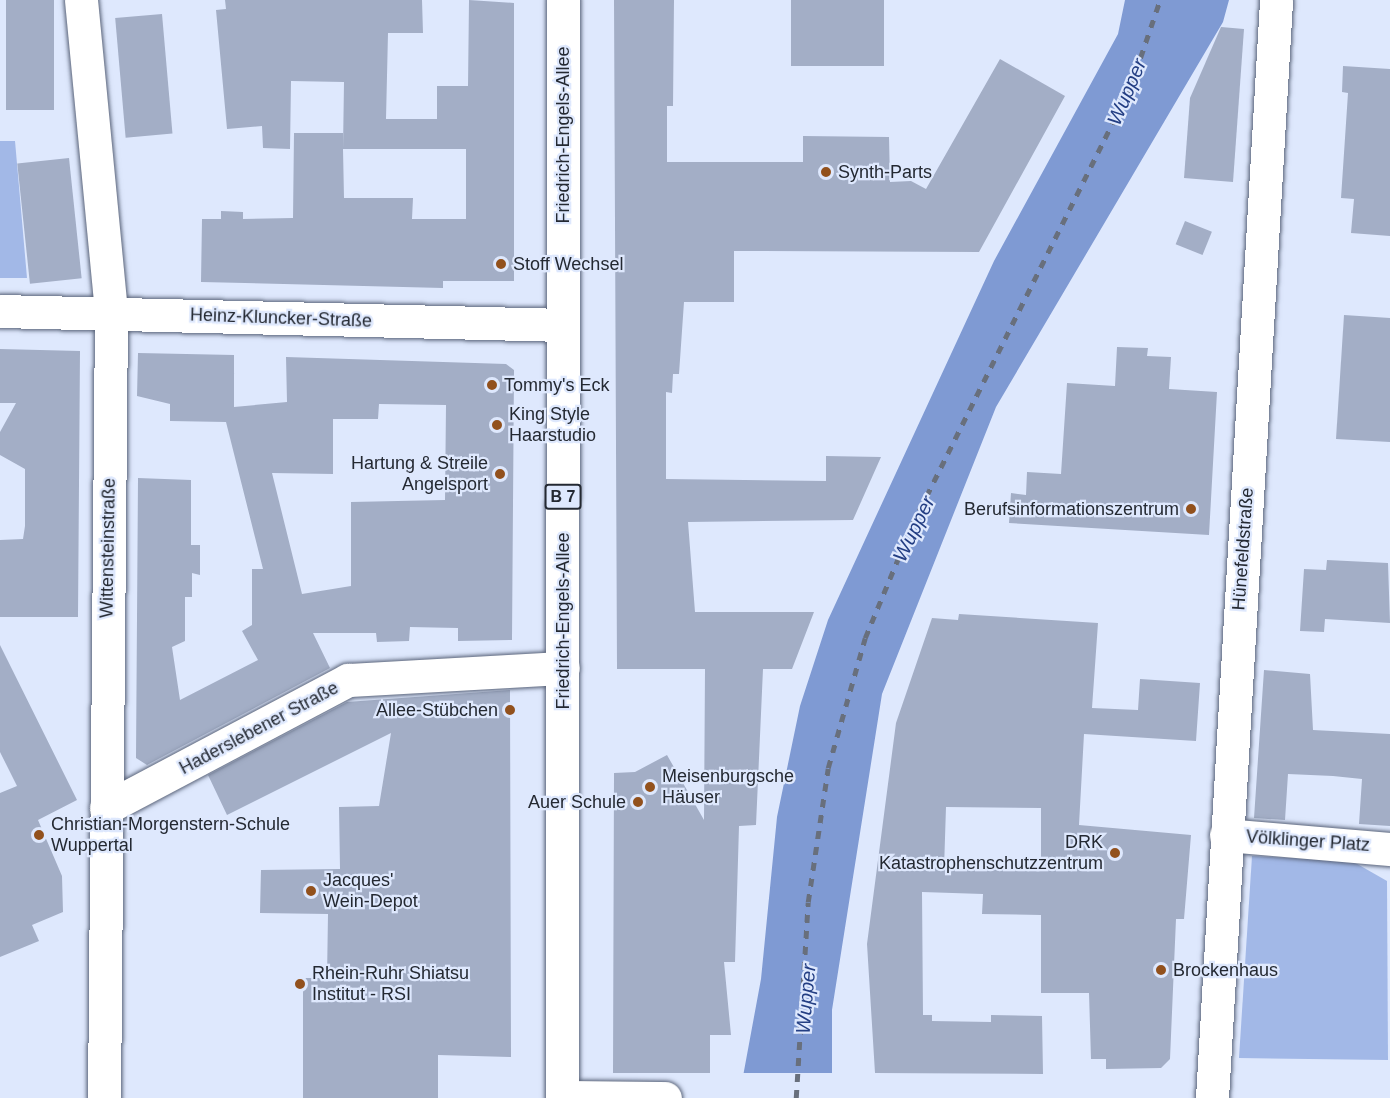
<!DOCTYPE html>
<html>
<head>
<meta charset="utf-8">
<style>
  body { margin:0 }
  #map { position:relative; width:1390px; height:1098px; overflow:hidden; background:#dee8fd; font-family:Arial,sans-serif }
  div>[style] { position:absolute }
  .green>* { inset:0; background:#a2b8e7 }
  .water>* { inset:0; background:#7f9ad3 }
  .pier>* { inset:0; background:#dee8fd; transform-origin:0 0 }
  .building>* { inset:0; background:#a3aec6; transform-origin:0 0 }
  .roads { filter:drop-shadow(0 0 2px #5a647a) drop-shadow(0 0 2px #5a647a) }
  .street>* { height:33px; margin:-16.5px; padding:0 16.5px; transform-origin:16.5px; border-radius:16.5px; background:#fff }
  .secondary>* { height:33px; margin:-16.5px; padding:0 16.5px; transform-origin:16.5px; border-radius:16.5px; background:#fff }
  .primary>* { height:33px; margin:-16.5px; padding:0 16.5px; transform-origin:16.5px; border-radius:16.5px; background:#fff }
  .rail>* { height:4.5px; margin-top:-2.25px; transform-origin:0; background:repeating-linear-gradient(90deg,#686f7c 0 8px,transparent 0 16px) }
  .dots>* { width:16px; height:16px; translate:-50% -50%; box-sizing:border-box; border:3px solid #dee8fd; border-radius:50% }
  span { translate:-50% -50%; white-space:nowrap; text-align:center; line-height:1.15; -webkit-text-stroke:4.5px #dee8fd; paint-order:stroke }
  .shield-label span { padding:2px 4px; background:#dee8fd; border:2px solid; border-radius:4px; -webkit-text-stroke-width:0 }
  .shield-label { font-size:16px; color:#242932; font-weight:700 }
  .street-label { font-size:18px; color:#242932 }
  .poi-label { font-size:18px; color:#242932 }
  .left { translate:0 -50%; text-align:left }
  .right { translate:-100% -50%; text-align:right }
  .water-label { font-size:20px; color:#233e83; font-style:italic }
</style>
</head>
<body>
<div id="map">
  <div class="green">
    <div style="clip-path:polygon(0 141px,15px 141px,27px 278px,0 278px)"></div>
    <div style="clip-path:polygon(1252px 856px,1352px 861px,1387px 881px,1388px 1060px,1239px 1058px)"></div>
  </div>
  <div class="water">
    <div style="clip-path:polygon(1125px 0,1229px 0,1223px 22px,996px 407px,882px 694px,832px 1010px,832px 1098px,739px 1098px,761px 979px,777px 817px,800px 706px,828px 620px,994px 261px,1118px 34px)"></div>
  </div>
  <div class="pier">
    <div style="left:835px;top:1073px;width:25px;height:97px;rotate:90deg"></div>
  </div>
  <div class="building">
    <div style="left:6px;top:0;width:48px;height:110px"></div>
    <div style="clip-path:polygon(evenodd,225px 0,422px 0,423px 33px,388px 33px,386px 119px,437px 119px,437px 86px,468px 86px,469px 0,514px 3px,514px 281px,443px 281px,443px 288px,201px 282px,202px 219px,221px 219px,221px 211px,243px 212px,243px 219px,293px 218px,294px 133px,343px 133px,343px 149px,344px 82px,291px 81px,290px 149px,263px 148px,262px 126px,227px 129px,216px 10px,226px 9px,225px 0,343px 149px,466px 149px,466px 219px,412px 219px,413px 198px,344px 198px,343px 149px)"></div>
    <div style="clip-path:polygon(614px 0,674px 0,673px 106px,667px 106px,667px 162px,803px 162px,803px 136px,889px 137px,890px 182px,911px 181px,926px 189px,1000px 59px,1065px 96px,979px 252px,734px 251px,734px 302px,684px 302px,679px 374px,673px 374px,672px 393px,666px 392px,666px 479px,826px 481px,826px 456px,881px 457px,853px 520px,688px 522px,695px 612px,814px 612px,792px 669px,763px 669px,756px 825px,739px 826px,735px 962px,724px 962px,731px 1035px,710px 1035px,710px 1073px,613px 1073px,614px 773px,635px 772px,667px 755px,704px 820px,705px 669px,617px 669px)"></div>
    <div style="left:791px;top:0;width:93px;height:66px"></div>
    <div style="left:162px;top:14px;width:120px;height:47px;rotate:85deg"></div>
    <div style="clip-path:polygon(1221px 27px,1244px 29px,1233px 182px,1184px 178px,1190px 98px)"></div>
    <div style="clip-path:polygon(1343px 66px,1390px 69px,1390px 236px,1351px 233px,1354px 199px,1341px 198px,1348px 93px,1342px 92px)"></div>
    <div style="left:69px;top:158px;width:121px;height:52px;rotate:84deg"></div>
    <div style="left:1185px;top:221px;width:29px;height:25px;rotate:22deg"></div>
    <div style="clip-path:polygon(1344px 315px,1390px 318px,1390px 442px,1336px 439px)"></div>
    <div style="clip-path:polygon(1117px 347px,1148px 348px,1147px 356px,1171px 357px,1169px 389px,1217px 392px,1209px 535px,1009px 523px,1011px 493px,1026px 495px,1027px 472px,1061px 474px,1067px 383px,1115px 386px)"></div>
    <div style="clip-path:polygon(0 349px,80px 351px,78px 617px,0 617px,0 540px,23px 539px,25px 526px,25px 469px,0 455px,0 432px,16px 403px,0 403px)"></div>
    <div style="clip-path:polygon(evenodd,138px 353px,234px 355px,234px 407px,287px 402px,286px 357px,506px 364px,514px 370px,512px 640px,458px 641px,458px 628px,410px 627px,409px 641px,377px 642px,376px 633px,313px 633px,330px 668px,147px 765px,136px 758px,138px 478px,191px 480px,191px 545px,200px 545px,200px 575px,192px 573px,192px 597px,185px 597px,185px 641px,172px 647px,180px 700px,258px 660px,242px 631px,252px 625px,252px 569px,263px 569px,226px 422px,170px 421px,170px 404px,137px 396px,138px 353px,379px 404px,446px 405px,445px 500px,351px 502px,351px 586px,302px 594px,272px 473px,333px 474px,333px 419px,378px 419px,379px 404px)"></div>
    <div style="clip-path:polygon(1327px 560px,1388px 563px,1390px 623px,1325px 619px,1324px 632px,1300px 631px,1304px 569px,1326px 570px)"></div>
    <div style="clip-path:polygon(evenodd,959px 614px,1098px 623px,1092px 708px,1138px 710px,1140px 679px,1200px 683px,1196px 741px,1084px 734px,1079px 825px,1191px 835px,1184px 919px,1176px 919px,1170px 1059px,1161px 1068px,1106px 1069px,1106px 1059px,1091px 1059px,1089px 993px,1041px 993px,1041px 915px,982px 914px,983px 894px,922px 892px,923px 1015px,932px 1015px,932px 1021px,991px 1022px,991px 1015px,1042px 1016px,1043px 1074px,875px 1073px,867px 944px,896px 723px,932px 618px,958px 620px,959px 614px,946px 807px,1041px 808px,1041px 870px,944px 869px,946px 807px)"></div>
    <div style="clip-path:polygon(0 645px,77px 800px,38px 820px,62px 876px,63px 912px,32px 925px,39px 941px,0 957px,0 793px,17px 786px,0 752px)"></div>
    <div style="clip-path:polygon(1264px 670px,1310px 674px,1313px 730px,1390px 734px,1390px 826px,1359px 824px,1362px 779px,1333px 776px,1288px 774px,1285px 820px,1254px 818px)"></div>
    <div style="clip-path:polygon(510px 690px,511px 1057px,438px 1055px,438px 1098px,303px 1098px,303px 978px,327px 978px,328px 914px,260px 913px,261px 870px,340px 869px,339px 807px,379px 806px,391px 733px,227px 815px,208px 775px,347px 702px)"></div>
  </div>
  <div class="roads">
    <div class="street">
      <div style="left:0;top:311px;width:563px;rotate:1.42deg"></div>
      <div style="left:106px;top:808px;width:274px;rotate:-27.9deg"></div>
      <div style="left:348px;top:680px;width:215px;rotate:-3.2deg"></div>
      <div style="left:1226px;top:835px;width:165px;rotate:4.9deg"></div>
      <div style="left:562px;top:1097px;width:103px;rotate:0.6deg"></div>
    </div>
    <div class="secondary">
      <div style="left:81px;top:0;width:314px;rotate:84.5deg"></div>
      <div style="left:111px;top:313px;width:785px;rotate:90.51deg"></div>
      <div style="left:1212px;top:1098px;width:1100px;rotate:-86.66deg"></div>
    </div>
    <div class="primary">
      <div style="left:562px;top:1098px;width:1098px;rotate:-89.95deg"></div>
    </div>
  </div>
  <div class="rail">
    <div style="left:796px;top:1098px;width:196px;rotate:-86.5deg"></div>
    <div style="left:808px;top:902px;width:135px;rotate:-81.5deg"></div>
    <div style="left:828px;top:768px;width:135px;rotate:-74.1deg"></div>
    <div style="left:865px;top:638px;width:122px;rotate:-67.4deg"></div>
    <div style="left:912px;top:525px;width:488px;rotate:-63.5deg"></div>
    <div style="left:1130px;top:88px;width:93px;rotate:-71.2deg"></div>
  </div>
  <div class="dots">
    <div style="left:826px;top:172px;background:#92511d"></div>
    <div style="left:501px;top:264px;background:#92511d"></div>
    <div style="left:492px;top:385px;background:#92511d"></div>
    <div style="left:497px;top:425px;background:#92511d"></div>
    <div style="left:500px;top:474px;background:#92511d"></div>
    <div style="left:1191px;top:509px;background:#92511d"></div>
    <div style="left:510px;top:710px;background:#92511d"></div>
    <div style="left:650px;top:787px;background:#92511d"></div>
    <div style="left:638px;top:802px;background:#92511d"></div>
    <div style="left:39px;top:835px;background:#92511d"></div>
    <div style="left:1115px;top:853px;background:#92511d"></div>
    <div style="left:311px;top:891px;background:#92511d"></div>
    <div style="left:1161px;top:970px;background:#92511d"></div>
    <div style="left:300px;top:984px;background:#92511d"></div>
  </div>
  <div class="shield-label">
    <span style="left:563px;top:497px">B 7</span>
  </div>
  <div class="street-label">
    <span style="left:563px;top:135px;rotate:-90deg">Friedrich-Engels-Allee</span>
    <span style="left:281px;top:318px;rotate:2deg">Heinz-Kluncker-Straße</span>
    <span style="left:108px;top:548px;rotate:-89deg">Wittensteinstraße</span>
    <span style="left:1243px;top:549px;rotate:-86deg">Hünefeldstraße</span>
    <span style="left:563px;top:621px;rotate:-90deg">Friedrich-Engels-Allee</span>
    <span style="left:259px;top:728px;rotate:-28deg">Haderslebener Straße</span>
    <span style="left:1308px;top:841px;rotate:4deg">Völklinger Platz</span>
  </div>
  <div class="poi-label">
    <span class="left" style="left:838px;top:172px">Synth-Parts</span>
    <span class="left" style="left:513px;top:264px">Stoff Wechsel</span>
    <span class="left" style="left:504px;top:385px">Tommy's Eck</span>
    <span class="left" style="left:509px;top:425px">King Style<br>Haarstudio</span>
    <span class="right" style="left:488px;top:474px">Hartung &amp; Streile<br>Angelsport</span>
    <span class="right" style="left:1179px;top:509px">Berufsinformationszentrum</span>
    <span class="right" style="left:498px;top:710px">Allee-Stübchen</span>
    <span class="left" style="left:662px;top:787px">Meisenburgsche<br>Häuser</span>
    <span class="right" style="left:626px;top:802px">Auer Schule</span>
    <span class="left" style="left:51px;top:835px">Christian-Morgenstern-Schule<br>Wuppertal</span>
    <span class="right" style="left:1103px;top:853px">DRK<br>Katastrophenschutzzentrum</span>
    <span class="left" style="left:323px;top:891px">Jacques'<br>Wein-Depot</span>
    <span class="left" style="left:1173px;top:970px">Brockenhaus</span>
    <span class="left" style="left:312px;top:984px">Rhein-Ruhr Shiatsu<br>Institut - RSI</span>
  </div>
  <div class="water-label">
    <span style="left:1127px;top:92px;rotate:-67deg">Wupper</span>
    <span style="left:914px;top:529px;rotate:-64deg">Wupper</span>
    <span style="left:806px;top:999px;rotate:-85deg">Wupper</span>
  </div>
</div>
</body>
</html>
